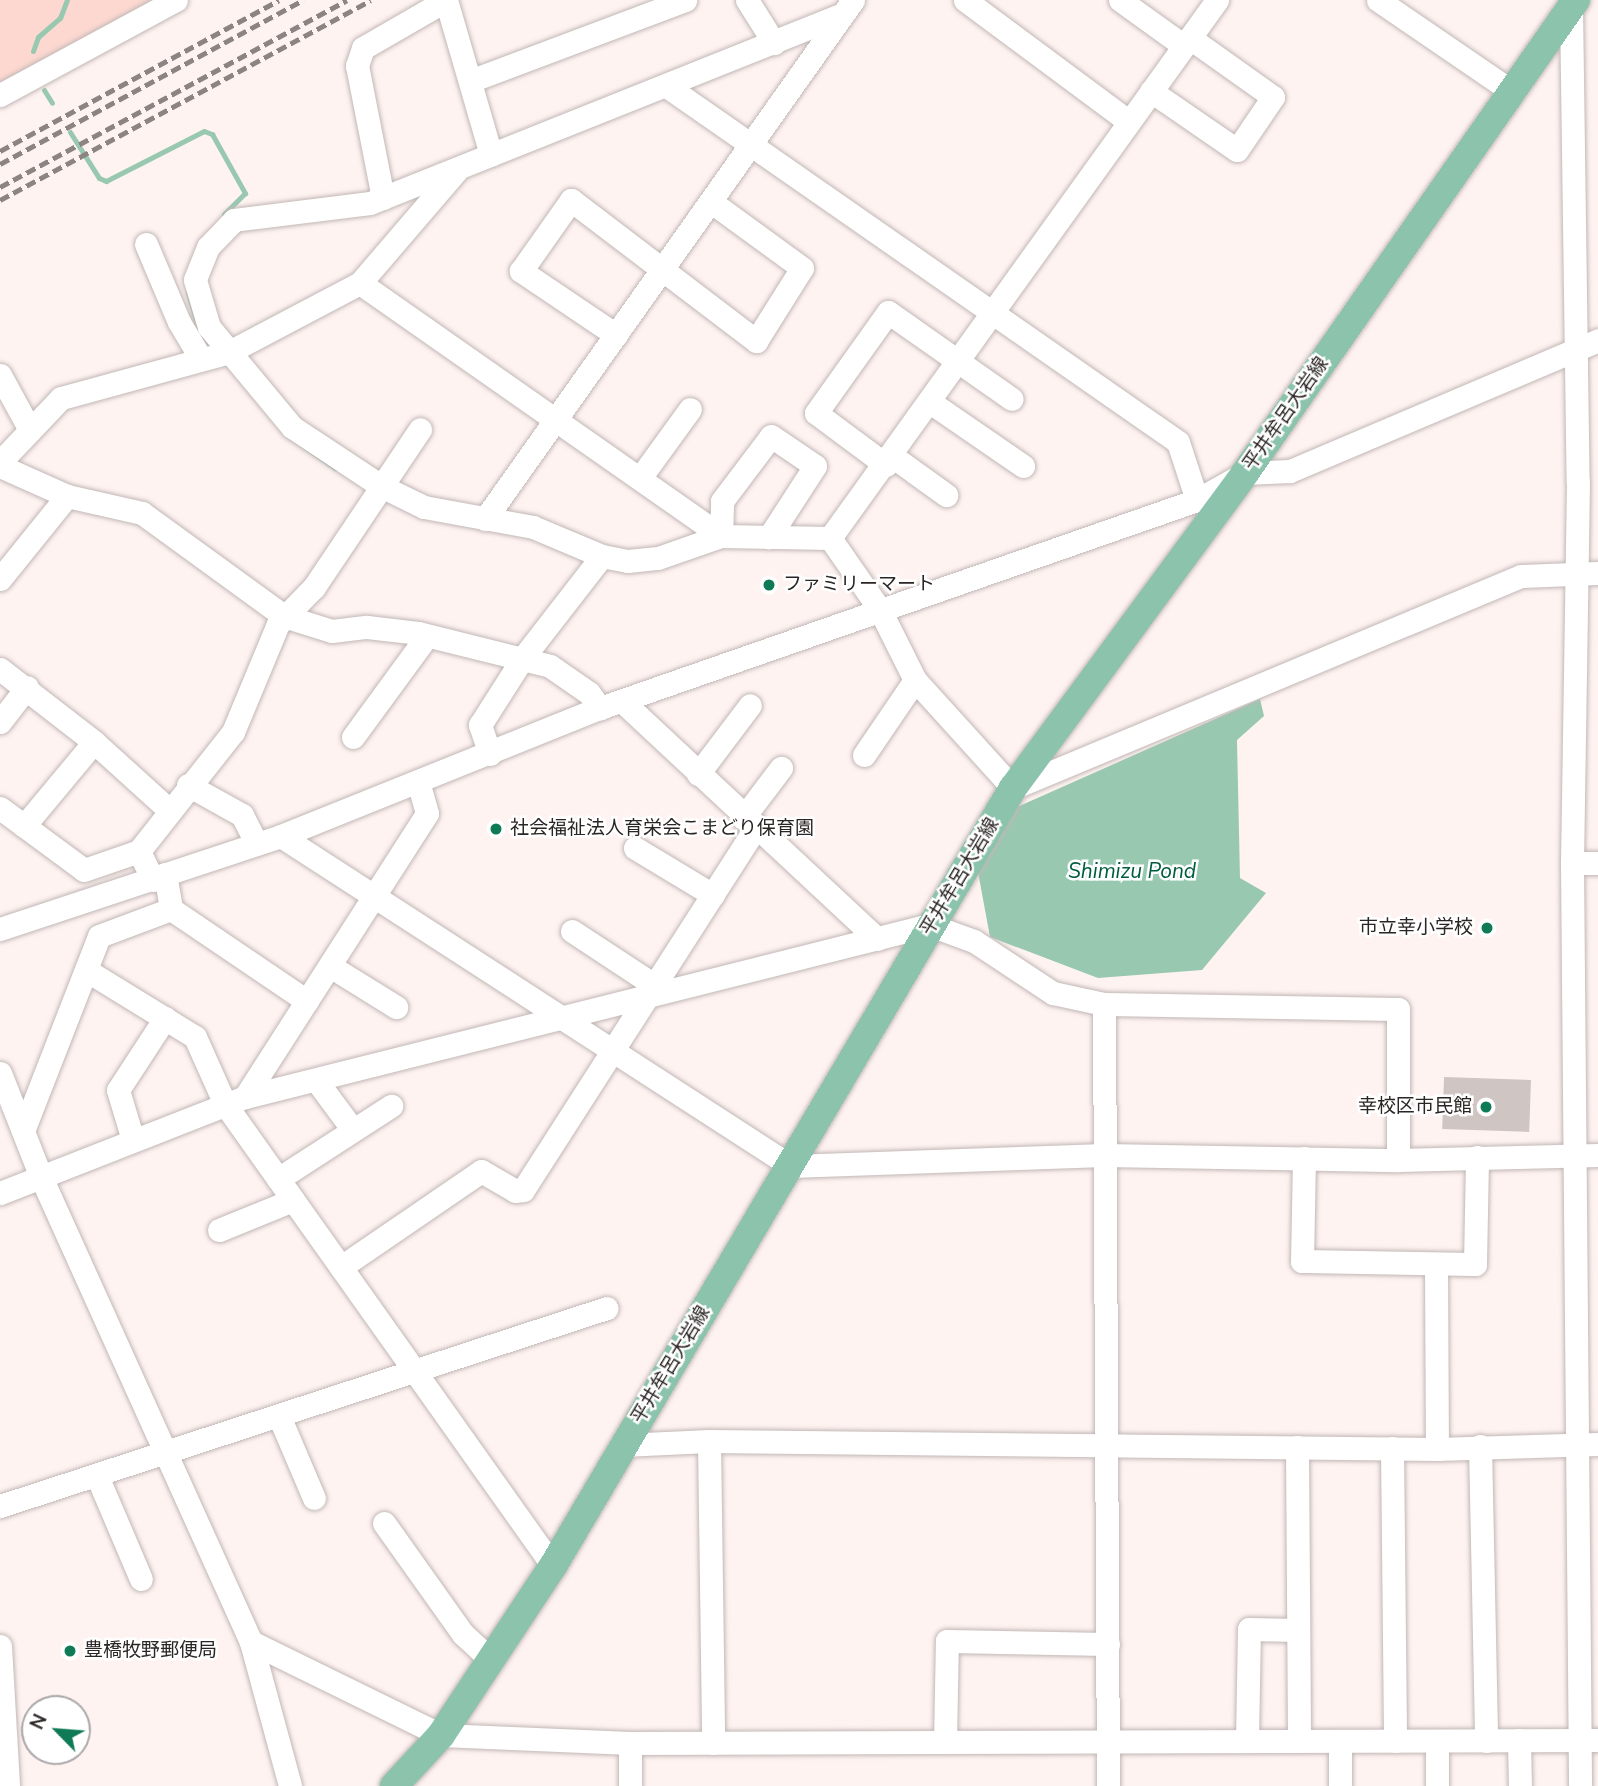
<!DOCTYPE html>
<html>
<head>
<meta charset="utf-8">
<style>
  body { margin:0 }
  #map { position:relative; width:1598px; height:1786px; overflow:hidden; background:#fef3f1; font-family:"Nunito Sans","Noto Sans JP",sans-serif }
  div>[style] { position:absolute }
  .green>* { inset:0; background:#fcd8d1 }
  .water>* { inset:0; background:#99c8b1 }
  .stream>* { height:5px; margin:-2.5px; padding:0 2.5px; transform-origin:2.5px; border-radius:2.5px; background:#99c8b1 }
  .building>* { inset:0; background:#cfc5c3; transform-origin:0 0 }
  .roads { filter:drop-shadow(0 0 2px #c1b7b5) drop-shadow(0 0 2px #c1b7b5) }
  .minor>* { height:23px; margin:-11.5px; padding:0 11.5px; transform-origin:11.5px; border-radius:11.5px; background:#fff }
  .major>* { height:28px; margin:-14px; padding:0 14px; transform-origin:14px; border-radius:14px; background:#8cc3ac }
  .rail>* { height:5px; margin-top:-2.5px; transform-origin:0; background:repeating-linear-gradient(90deg,#8b8482 0 10px,transparent 0 15px) }
  .dots>* { width:19px; height:19px; translate:-50% -50%; box-sizing:border-box; border:4px solid #fff; border-radius:50% }
  span { translate:-50% -50%; white-space:nowrap; text-align:center; line-height:1.15; -webkit-text-stroke:5px #fff; paint-order:stroke }
  .street-label { font-size:19px; color:#2a2625 }
  .poi-label { font-size:19px; color:#2a2625 }
  .left { translate:0 -50%; text-align:left }
  .right { translate:-100% -50%; text-align:right }
  .water-label { font-size:21px; color:#015c3e; font-style:italic }
  .north { position:absolute; left:21px; top:1695px; width:70px; height:70px; box-sizing:border-box; background:#fff; border:2px solid #aaa8a8; border-radius:50%; rotate:295deg; font-size:19px; font-weight:700; line-height:28px; text-align:center; color:#2a2625 }
  .north::after { content:''; display:block; margin:auto; width:24px; height:32px; background:#0e7b56; clip-path:polygon(50% 0,100% 100%,50% 72%,0 100%) }
</style>
</head>
<body>
<div id="map">
  <div class="green">
    <div style="clip-path:polygon(0 0,158px 0,0 85px)"></div>
  </div>
  <div class="water">
    <div style="clip-path:polygon(1260px 699px,1264px 716px,1237px 740px,1240px 878px,1266px 893px,1202px 970px,1098px 978px,990px 937px,978px 872px,1015px 808px)"></div>
  </div>
  <div class="stream">
    <div style="left:33px;top:51px;width:15px;rotate:-70deg"></div>
    <div style="left:38px;top:37px;width:29px;rotate:-41deg"></div>
    <div style="left:60px;top:18px;width:19px;rotate:-69deg"></div>
    <div style="left:44px;top:90px;width:15px;rotate:58deg"></div>
    <div style="left:70px;top:132px;width:54px;rotate:57.8deg"></div>
    <div style="left:99px;top:178px;width:8px;rotate:23deg"></div>
    <div style="left:106px;top:181px;width:110px;rotate:-27deg"></div>
    <div style="left:204px;top:131px;width:9px;rotate:21deg"></div>
    <div style="left:212px;top:134px;width:68px;rotate:60.8deg"></div>
    <div style="left:245px;top:193px;width:30px;rotate:135deg"></div>
    <div style="left:188px;top:293px;width:28px;rotate:73deg"></div>
    <div style="left:286px;top:434px;width:60px;rotate:34.8deg"></div>
  </div>
  <div class="building">
    <div style="left:1531px;top:1080px;width:52px;height:87px;rotate:92deg"></div>
  </div>
  <div class="roads">
    <div class="minor">
      <div style="left:446px;top:0;width:161px;rotate:73.8deg"></div>
      <div style="left:747px;top:0;width:51px;rotate:57.9deg"></div>
      <div style="left:965px;top:0;width:203px;rotate:36.6deg"></div>
      <div style="left:1120px;top:0;width:79px;rotate:35.7deg"></div>
      <div style="left:1378px;top:0;width:160px;rotate:34.3deg"></div>
      <div style="left:1571px;top:7px;width:475px;rotate:89.2deg"></div>
      <div style="left:1578px;top:482px;width:381px;rotate:90.9deg"></div>
      <div style="left:1572px;top:863px;width:923px;rotate:89.5deg"></div>
      <div style="left:843px;top:14px;width:509px;rotate:158.22deg"></div>
      <div style="left:370px;top:203px;width:137px;rotate:172.9deg"></div>
      <div style="left:234px;top:220px;width:37px;rotate:134deg"></div>
      <div style="left:208px;top:247px;width:35px;rotate:112deg"></div>
      <div style="left:195px;top:280px;width:49px;rotate:73.4deg"></div>
      <div style="left:209px;top:327px;width:130px;rotate:50.3deg"></div>
      <div style="left:292px;top:427px;width:107px;rotate:33.5deg"></div>
      <div style="left:381px;top:486px;width:48px;rotate:26deg"></div>
      <div style="left:424px;top:507px;width:111px;rotate:10.4deg"></div>
      <div style="left:533px;top:527px;width:75px;rotate:22.8deg"></div>
      <div style="left:602px;top:556px;width:26px;rotate:11deg"></div>
      <div style="left:628px;top:561px;width:30px;rotate:-6deg"></div>
      <div style="left:658px;top:558px;width:67px;rotate:-19.2deg"></div>
      <div style="left:721px;top:536px;width:109px;rotate:1.1deg"></div>
      <div style="left:830px;top:538px;width:663px;rotate:-54.27deg"></div>
      <div style="left:470px;top:81px;width:230px;rotate:-20.6deg"></div>
      <div style="left:668px;top:87px;width:621px;rotate:34.84deg"></div>
      <div style="left:1178px;top:442px;width:61px;rotate:71.9deg"></div>
      <div style="left:1151px;top:91px;width:104px;rotate:34.5deg"></div>
      <div style="left:1237px;top:150px;width:64px;rotate:-55.8deg"></div>
      <div style="left:1273px;top:97px;width:102px;rotate:-144.6deg"></div>
      <div style="left:0;top:95px;width:200px;rotate:-28.4deg"></div>
      <div style="left:383px;top:198px;width:135px;rotate:-101.1deg"></div>
      <div style="left:357px;top:66px;width:19px;rotate:-72deg"></div>
      <div style="left:363px;top:48px;width:96px;rotate:-30deg"></div>
      <div style="left:146px;top:244px;width:85px;rotate:67.1deg"></div>
      <div style="left:179px;top:322px;width:43px;rotate:59.3deg"></div>
      <div style="left:360px;top:283px;width:441px;rotate:35deg"></div>
      <div style="left:721px;top:536px;width:35px;rotate:-88deg"></div>
      <div style="left:722px;top:501px;width:81px;rotate:-53deg"></div>
      <div style="left:771px;top:436px;width:53px;rotate:34.3deg"></div>
      <div style="left:815px;top:466px;width:85px;rotate:122.9deg"></div>
      <div style="left:616px;top:335px;width:115px;rotate:-146deg"></div>
      <div style="left:521px;top:271px;width:87px;rotate:-54.8deg"></div>
      <div style="left:571px;top:200px;width:233px;rotate:37.3deg"></div>
      <div style="left:756px;top:341px;width:86px;rotate:-57.8deg"></div>
      <div style="left:802px;top:268px;width:110px;rotate:-143.9deg"></div>
      <div style="left:0;top:375px;width:63px;rotate:61.4deg"></div>
      <div style="left:930px;top:402px;width:113px;rotate:34.5deg"></div>
      <div style="left:892px;top:456px;width:67px;rotate:35.8deg"></div>
      <div style="left:0;top:462px;width:88px;rotate:-46.4deg"></div>
      <div style="left:61px;top:398px;width:174px;rotate:-15.3deg"></div>
      <div style="left:229px;top:352px;width:148px;rotate:-27.8deg"></div>
      <div style="left:360px;top:283px;width:146px;rotate:-49.4deg"></div>
      <div style="left:886px;top:465px;width:87px;rotate:-143.4deg"></div>
      <div style="left:816px;top:413px;width:124px;rotate:-54.5deg"></div>
      <div style="left:888px;top:312px;width:151px;rotate:35.1deg"></div>
      <div style="left:0;top:466px;width:73px;rotate:24.1deg"></div>
      <div style="left:67px;top:496px;width:77px;rotate:12.8deg"></div>
      <div style="left:142px;top:513px;width:175px;rotate:36deg"></div>
      <div style="left:284px;top:616px;width:50px;rotate:17.4deg"></div>
      <div style="left:332px;top:631px;width:35px;rotate:-7deg"></div>
      <div style="left:367px;top:627px;width:51px;rotate:6.7deg"></div>
      <div style="left:418px;top:633px;width:136px;rotate:14deg"></div>
      <div style="left:550px;top:666px;width:47px;rotate:34.7deg"></div>
      <div style="left:589px;top:693px;width:19px;rotate:54deg"></div>
      <div style="left:640px;top:478px;width:85px;rotate:-54.1deg"></div>
      <div style="left:485px;top:519px;width:636px;rotate:-54.66deg"></div>
      <div style="left:830px;top:538px;width:88px;rotate:55.2deg"></div>
      <div style="left:880px;top:610px;width:78px;rotate:63.4deg"></div>
      <div style="left:915px;top:680px;width:146px;rotate:47.8deg"></div>
      <div style="left:1013px;top:788px;width:550px;rotate:-22.65deg"></div>
      <div style="left:1521px;top:576px;width:77px;rotate:-2.2deg"></div>
      <div style="left:0;top:579px;width:107px;rotate:-51.1deg"></div>
      <div style="left:0;top:669px;width:119px;rotate:37.8deg"></div>
      <div style="left:94px;top:742px;width:101px;rotate:42.2deg"></div>
      <div style="left:622px;top:701px;width:349px;rotate:43deg"></div>
      <div style="left:0;top:722px;width:44px;rotate:-52.4deg"></div>
      <div style="left:353px;top:737px;width:125px;rotate:-53.8deg"></div>
      <div style="left:490px;top:754px;width:31px;rotate:-109deg"></div>
      <div style="left:480px;top:725px;width:78px;rotate:-57.5deg"></div>
      <div style="left:522px;top:659px;width:130px;rotate:-52.2deg"></div>
      <div style="left:864px;top:755px;width:91px;rotate:-55.8deg"></div>
      <div style="left:698px;top:774px;width:86px;rotate:-53deg"></div>
      <div style="left:188px;top:785px;width:62px;rotate:29.1deg"></div>
      <div style="left:242px;top:815px;width:31px;rotate:63deg"></div>
      <div style="left:0;top:808px;width:104px;rotate:36.4deg"></div>
      <div style="left:84px;top:870px;width:58px;rotate:-19.1deg"></div>
      <div style="left:743px;top:818px;width:63px;rotate:-52.8deg"></div>
      <div style="left:24px;top:826px;width:109px;rotate:-50.2deg"></div>
      <div style="left:281px;top:836px;width:607px;rotate:32.91deg"></div>
      <div style="left:791px;top:1166px;width:313px;rotate:-2deg"></div>
      <div style="left:1104px;top:1155px;width:294px;rotate:1deg"></div>
      <div style="left:1398px;top:1160px;width:200px;rotate:-1.4deg"></div>
      <div style="left:635px;top:848px;width:91px;rotate:31.1deg"></div>
      <div style="left:1572px;top:863px;width:26px"></div>
      <div style="left:165px;top:874px;width:36px;rotate:80deg"></div>
      <div style="left:171px;top:909px;width:164px;rotate:34.1deg"></div>
      <div style="left:153px;top:880px;width:32px;rotate:-116deg"></div>
      <div style="left:139px;top:851px;width:152px;rotate:-51.7deg"></div>
      <div style="left:233px;top:732px;width:117px;rotate:-67.4deg"></div>
      <div style="left:278px;top:624px;width:52px;rotate:-45.8deg"></div>
      <div style="left:314px;top:587px;width:190px;rotate:-56.1deg"></div>
      <div style="left:0;top:929px;width:296px;rotate:-18.3deg"></div>
      <div style="left:281px;top:836px;width:344px;rotate:-21.9deg"></div>
      <div style="left:600px;top:708px;width:632px;rotate:-19.21deg"></div>
      <div style="left:1197px;top:500px;width:55px;rotate:-29.4deg"></div>
      <div style="left:1245px;top:473px;width:45px;rotate:-2.5deg"></div>
      <div style="left:1290px;top:471px;width:335px;rotate:-23deg"></div>
      <div style="left:572px;top:931px;width:98px;rotate:33.4deg"></div>
      <div style="left:330px;top:966px;width:78px;rotate:31.8deg"></div>
      <div style="left:86px;top:970px;width:128px;rotate:31.6deg"></div>
      <div style="left:195px;top:1037px;width:73px;rotate:65.9deg"></div>
      <div style="left:225px;top:1104px;width:567px;rotate:54.63deg"></div>
      <div style="left:1104px;top:1004px;width:782px;rotate:89.71deg"></div>
      <div style="left:0;top:1073px;width:112px;rotate:68.5deg"></div>
      <div style="left:41px;top:1177px;width:510px;rotate:65.7deg"></div>
      <div style="left:251px;top:1642px;width:149px;rotate:74.8deg"></div>
      <div style="left:316px;top:1080px;width:62px;rotate:53.5deg"></div>
      <div style="left:245px;top:1097px;width:337px;rotate:-57.3deg"></div>
      <div style="left:427px;top:813px;width:32px;rotate:-106deg"></div>
      <div style="left:23px;top:1131px;width:209px;rotate:-68.7deg"></div>
      <div style="left:99px;top:936px;width:77px;rotate:-20.6deg"></div>
      <div style="left:133px;top:1140px;width:52px;rotate:-106.7deg"></div>
      <div style="left:118px;top:1090px;width:86px;rotate:-56.9deg"></div>
      <div style="left:1304px;top:1158px;width:103px;rotate:91.1deg"></div>
      <div style="left:1302px;top:1261px;width:173px;rotate:1deg"></div>
      <div style="left:1475px;top:1264px;width:107px;rotate:-88.9deg"></div>
      <div style="left:278px;top:1179px;width:135px;rotate:-32.9deg"></div>
      <div style="left:0;top:1193px;width:263px;rotate:-21.4deg"></div>
      <div style="left:245px;top:1097px;width:706px;rotate:-14.1deg"></div>
      <div style="left:930px;top:925px;width:47px;rotate:20deg"></div>
      <div style="left:974px;top:941px;width:95px;rotate:33.4deg"></div>
      <div style="left:1053px;top:993px;width:52px;rotate:12.2deg"></div>
      <div style="left:1104px;top:1004px;width:294px;rotate:1deg"></div>
      <div style="left:1398px;top:1009px;width:151px;rotate:90deg"></div>
      <div style="left:219px;top:1230px;width:80px;rotate:-22.1deg"></div>
      <div style="left:1436px;top:1264px;width:185px;rotate:89.7deg"></div>
      <div style="left:341px;top:1267px;width:170px;rotate:-34.4deg"></div>
      <div style="left:481px;top:1171px;width:39px;rotate:30deg"></div>
      <div style="left:515px;top:1191px;width:8px;rotate:-7deg"></div>
      <div style="left:523px;top:1190px;width:429px;rotate:-57.3deg"></div>
      <div style="left:279px;top:1416px;width:89px;rotate:66.9deg"></div>
      <div style="left:709px;top:1441px;width:302px;rotate:89.2deg"></div>
      <div style="left:623px;top:1445px;width:86px;rotate:-2.7deg"></div>
      <div style="left:709px;top:1441px;width:728px;rotate:0.63deg"></div>
      <div style="left:1437px;top:1449px;width:161px;rotate:-1.8deg"></div>
      <div style="left:1480px;top:1446px;width:295px;rotate:88.8deg"></div>
      <div style="left:1297px;top:1447px;width:294px;rotate:89.6deg"></div>
      <div style="left:1392px;top:1448px;width:293px;rotate:89.4deg"></div>
      <div style="left:97px;top:1476px;width:112px;rotate:66.9deg"></div>
      <div style="left:0;top:1506px;width:638px;rotate:-18.07deg"></div>
      <div style="left:384px;top:1523px;width:136px;rotate:54.6deg"></div>
      <div style="left:463px;top:1634px;width:38px;rotate:43deg"></div>
      <div style="left:251px;top:1642px;width:212px;rotate:26.1deg"></div>
      <div style="left:441px;top:1735px;width:189px;rotate:2.4deg"></div>
      <div style="left:630px;top:1743px;width:968px;rotate:-0.18deg"></div>
      <div style="left:0;top:1646px;width:140px;rotate:86.7deg"></div>
      <div style="left:1519px;top:1740px;width:46px;rotate:88.8deg"></div>
      <div style="left:1247px;top:1741px;width:112px;rotate:-89deg"></div>
      <div style="left:1249px;top:1629px;width:49px;rotate:1.2deg"></div>
      <div style="left:1340px;top:1741px;width:45px;rotate:90deg"></div>
      <div style="left:1437px;top:1741px;width:45px;rotate:90deg"></div>
      <div style="left:945px;top:1742px;width:101px;rotate:-88.9deg"></div>
      <div style="left:947px;top:1641px;width:161px;rotate:1.1deg"></div>
      <div style="left:630px;top:1786px;width:43px;rotate:-90deg"></div>
    </div>
    <div class="major">
      <div style="left:394px;top:1786px;width:69px;rotate:-47.3deg"></div>
      <div style="left:441px;top:1735px;width:203px;rotate:-56.5deg"></div>
      <div style="left:553px;top:1566px;width:904px;rotate:-59.41deg"></div>
      <div style="left:1013px;top:788px;width:391px;rotate:-53.6deg"></div>
      <div style="left:1245px;top:473px;width:577px;rotate:-55.02deg"></div>
    </div>
  </div>
  <div class="rail">
    <div style="left:0;top:151px;width:317px;rotate:-28.4deg"></div>
    <div style="left:0;top:164px;width:345px;rotate:-28.4deg"></div>
    <div style="left:0;top:187px;width:394px;rotate:-28.3deg"></div>
    <div style="left:0;top:200px;width:421px;rotate:-28.3deg"></div>
  </div>
  <div class="dots">
    <div style="left:769px;top:585px;background:#0e7b56"></div>
    <div style="left:496px;top:829px;background:#0e7b56"></div>
    <div style="left:1487px;top:928px;background:#0e7b56"></div>
    <div style="left:1486px;top:1107px;background:#0e7b56"></div>
    <div style="left:70px;top:1651px;background:#0e7b56"></div>
  </div>
  <div class="street-label">
    <span style="left:1286px;top:414px;rotate:-55deg">平井牟呂大岩線</span>
    <span style="left:960px;top:877px;rotate:-59deg">平井牟呂大岩線</span>
    <span style="left:671px;top:1365px;rotate:-59deg">平井牟呂大岩線</span>
  </div>
  <div class="poi-label">
    <span class="left" style="left:783px;top:585px">ファミリーマート</span>
    <span class="left" style="left:510px;top:829px">社会福祉法人育栄会こまどり保育園</span>
    <span class="right" style="left:1473px;top:928px">市立幸小学校</span>
    <span class="right" style="left:1472px;top:1107px">幸校区市民館</span>
    <span class="left" style="left:84px;top:1651px">豊橋牧野郵便局</span>
  </div>
  <div class="water-label">
    <span style="left:1132px;top:871px">Shimizu Pond</span>
  </div>
  <div class="north">N</div>
</div>
</body>
</html>
